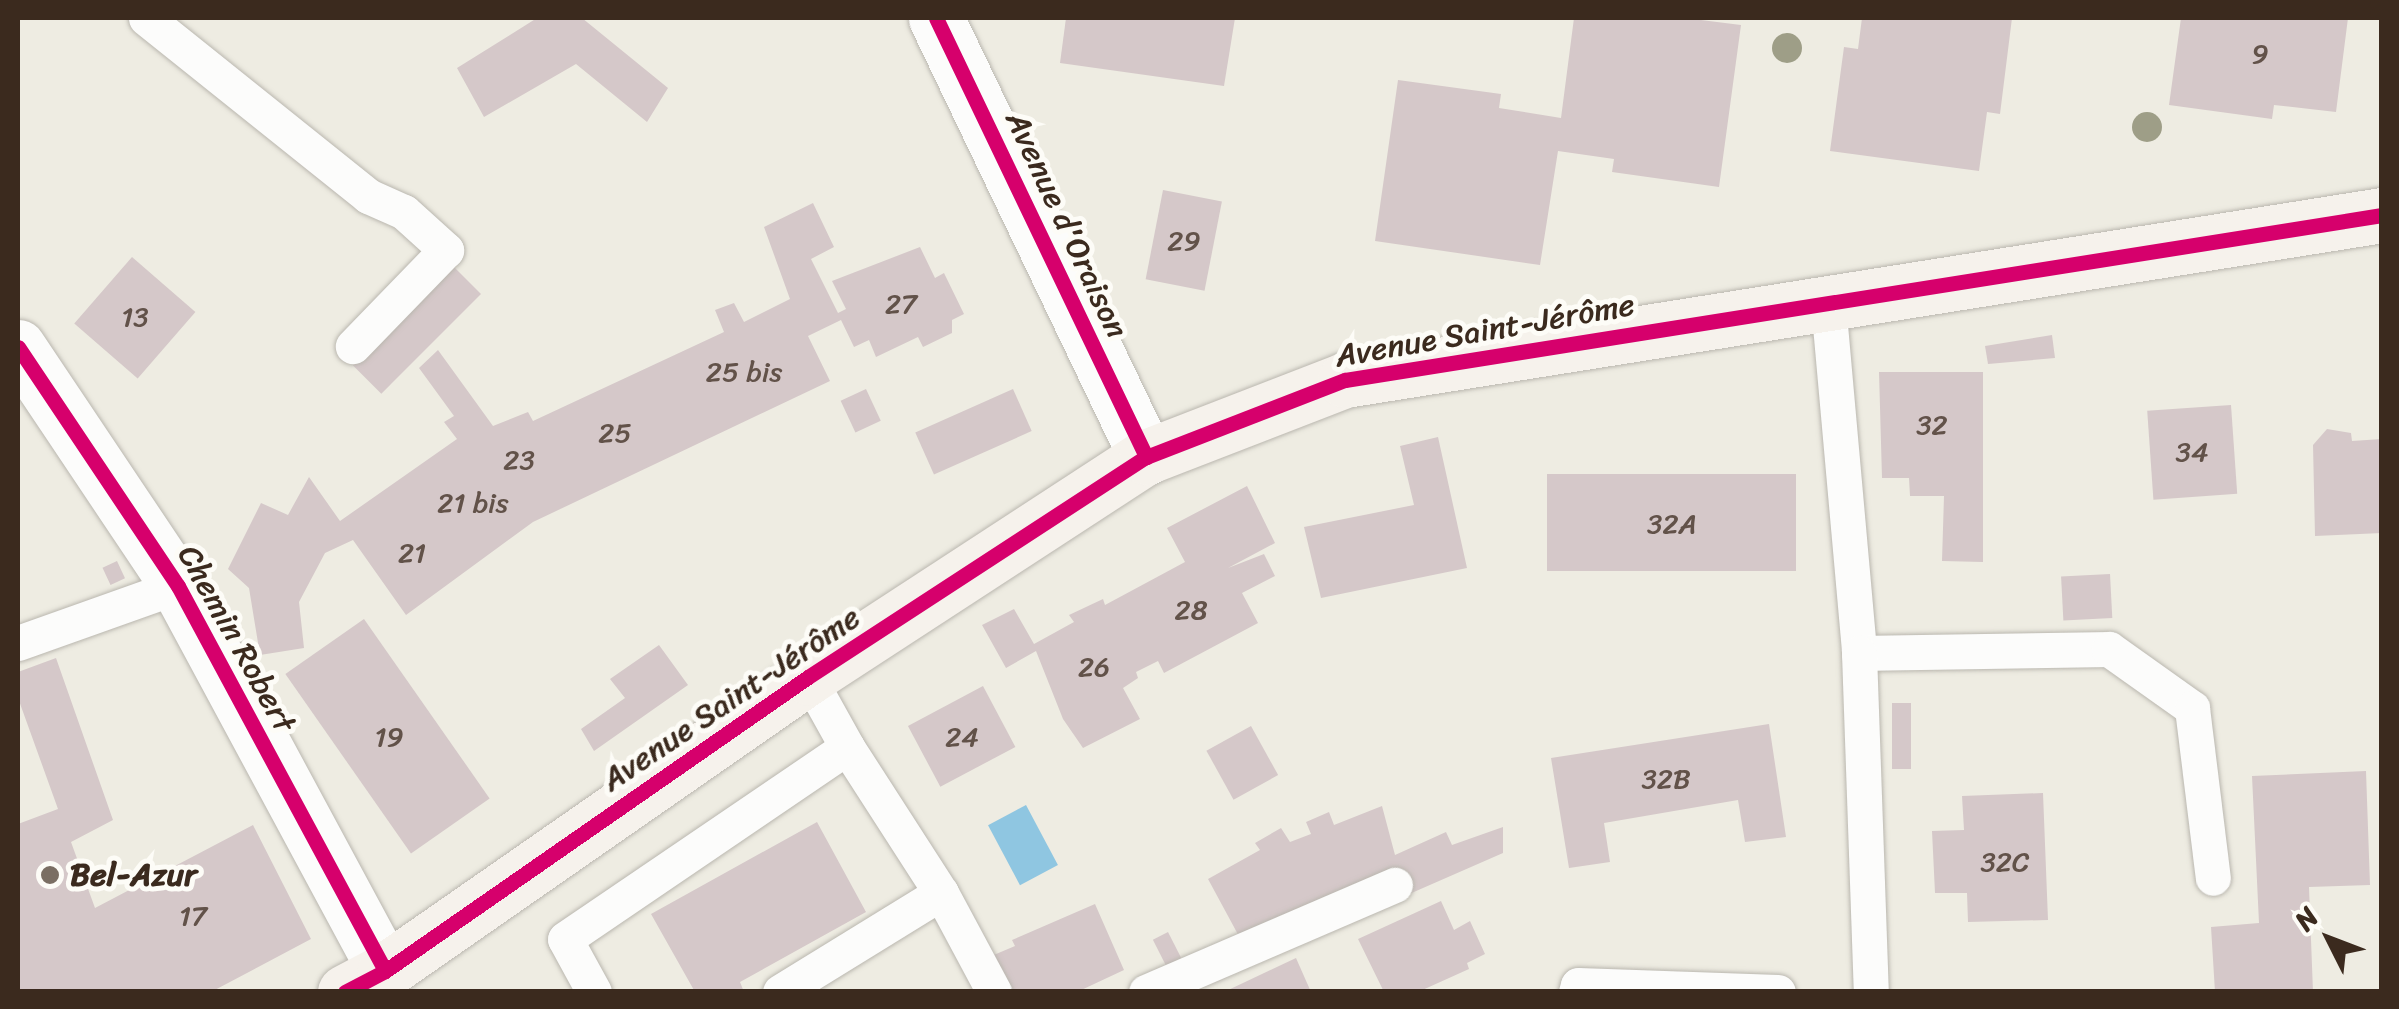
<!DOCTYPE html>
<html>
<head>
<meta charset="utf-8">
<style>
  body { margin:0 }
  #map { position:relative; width:2399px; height:1009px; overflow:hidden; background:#eeece2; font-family:Sriracha,sans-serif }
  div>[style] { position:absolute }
  .water>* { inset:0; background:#8fc6e1; transform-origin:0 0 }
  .building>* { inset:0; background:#d5c8c9; transform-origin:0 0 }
  .roads { filter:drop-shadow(0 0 2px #bab7af) drop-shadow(0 0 2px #bab7af) }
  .lane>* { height:35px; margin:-17.5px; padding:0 17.5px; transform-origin:17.5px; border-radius:17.5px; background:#fcfcfb }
  .street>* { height:55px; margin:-27.5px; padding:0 27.5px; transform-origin:27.5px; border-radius:27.5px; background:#fcfcfb }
  .secondary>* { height:55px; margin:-27.5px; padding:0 27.5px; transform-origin:27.5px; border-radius:27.5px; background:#f6f2ec }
  .cycleway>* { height:15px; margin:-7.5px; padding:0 7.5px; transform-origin:7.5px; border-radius:7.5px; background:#d6006c }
  .trees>* { width:30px; height:30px; margin:-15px; border-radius:50%; background:#9e9e87 }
  .dots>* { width:28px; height:28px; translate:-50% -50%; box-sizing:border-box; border:5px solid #fdfcf7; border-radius:50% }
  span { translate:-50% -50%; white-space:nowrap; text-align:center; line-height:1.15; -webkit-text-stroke:10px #fdfcf7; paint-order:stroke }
  .number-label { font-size:28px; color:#625249 }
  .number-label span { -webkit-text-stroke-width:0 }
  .street-label { font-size:32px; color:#3b2a1e }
  .poi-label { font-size:32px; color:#3b2a1e; font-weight:700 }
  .left { translate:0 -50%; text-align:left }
  .frame { position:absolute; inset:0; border:20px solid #3b2a1e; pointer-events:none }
  .north { position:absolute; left:2279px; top:889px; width:100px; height:100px; -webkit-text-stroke:8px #fdfcf7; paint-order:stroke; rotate:312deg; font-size:28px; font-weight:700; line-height:40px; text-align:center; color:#3b2a1e }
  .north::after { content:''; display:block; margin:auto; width:35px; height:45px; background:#3b2a1e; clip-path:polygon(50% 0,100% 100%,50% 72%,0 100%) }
</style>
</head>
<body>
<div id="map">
  <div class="water">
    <div style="left:1026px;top:805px;width:68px;height:43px;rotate:62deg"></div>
  </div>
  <div class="building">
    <div style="clip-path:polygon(537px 18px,582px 18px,668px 88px,647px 122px,576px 64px,484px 117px,457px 68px)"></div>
    <div style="clip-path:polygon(1066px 18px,1235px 18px,1224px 86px,1060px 63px)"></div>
    <div style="clip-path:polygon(1574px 18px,1685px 18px,1741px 25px,1719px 187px,1612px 172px,1614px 159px,1558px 151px,1540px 265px,1375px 241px,1398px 80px,1501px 94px,1499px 108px,1561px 118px)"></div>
    <div style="clip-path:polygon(1862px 18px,2012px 18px,2000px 114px,1987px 112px,1979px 171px,1830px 151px,1844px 47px,1858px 49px)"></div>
    <div style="clip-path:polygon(2181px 18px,2348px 18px,2336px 112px,2274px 105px,2272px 119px,2169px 105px)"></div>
    <div style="left:1163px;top:190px;width:60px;height:91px;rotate:11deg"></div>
    <div style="clip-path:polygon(813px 203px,834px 247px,811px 259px,838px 313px,846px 309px,832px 281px,920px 247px,935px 278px,944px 273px,964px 314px,952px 320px,952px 333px,923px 347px,918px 337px,876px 357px,869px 340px,854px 347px,841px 320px,808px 336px,830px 381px,533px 522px,406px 615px,353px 540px,325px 553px,299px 602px,304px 648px,260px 655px,249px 588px,228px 569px,261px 503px,288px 515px,309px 477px,340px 521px,457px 439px,444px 422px,454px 416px,419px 368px,438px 350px,493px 426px,528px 412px,533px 421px,724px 332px,715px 310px,734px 303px,744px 322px,790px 299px,764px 227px)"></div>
    <div style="left:132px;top:257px;width:84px;height:88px;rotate:41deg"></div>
    <div style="left:452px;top:265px;width:41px;height:141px;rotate:45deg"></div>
    <div style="clip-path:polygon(2052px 335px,2055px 358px,1988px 364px,1985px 346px)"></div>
    <div style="clip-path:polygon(1879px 372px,1983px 372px,1983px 562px,1942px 561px,1944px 496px,1910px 496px,1909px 478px,1882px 478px)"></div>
    <div style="left:866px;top:389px;width:35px;height:28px;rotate:65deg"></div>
    <div style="left:1013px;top:389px;width:46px;height:107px;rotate:66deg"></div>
    <div style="left:2231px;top:405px;width:89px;height:84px;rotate:86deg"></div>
    <div style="clip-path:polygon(2327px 429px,2351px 433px,2352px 441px,2382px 439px,2382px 533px,2315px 536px,2313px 445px)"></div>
    <div style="clip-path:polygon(1438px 437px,1467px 568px,1321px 598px,1304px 527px,1414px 505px,1400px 446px)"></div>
    <div style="left:1796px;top:474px;width:97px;height:249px;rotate:90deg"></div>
    <div style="clip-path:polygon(1247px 486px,1275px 543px,1228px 568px,1264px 554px,1275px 576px,1242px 593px,1258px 623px,1164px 673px,1158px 661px,1136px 672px,1138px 678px,1123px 688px,1140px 719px,1083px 748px,1063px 719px,1036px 651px,1006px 668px,982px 625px,1014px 609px,1034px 644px,1074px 622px,1069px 615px,1103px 599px,1105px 605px,1185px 562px,1167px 528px)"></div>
    <div style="left:117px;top:561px;width:19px;height:16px;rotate:65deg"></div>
    <div style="left:2110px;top:574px;width:44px;height:49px;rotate:87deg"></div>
    <div style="left:364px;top:619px;width:219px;height:96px;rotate:55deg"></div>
    <div style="clip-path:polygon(659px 645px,688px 685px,594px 751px,581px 729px,625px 698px,610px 679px)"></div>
    <div style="clip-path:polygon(56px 658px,113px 820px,71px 842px,95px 908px,253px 825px,311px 939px,211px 992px,18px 992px,18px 824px,58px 809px,18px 698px,18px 672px)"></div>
    <div style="left:983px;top:686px;width:69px;height:85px;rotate:62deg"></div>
    <div style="left:1892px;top:703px;width:19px;height:66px"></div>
    <div style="clip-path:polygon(1769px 724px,1786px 837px,1745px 842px,1738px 800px,1604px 823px,1610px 862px,1569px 868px,1551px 758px)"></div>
    <div style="left:1251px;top:726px;width:56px;height:51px;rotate:61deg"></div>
    <div style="clip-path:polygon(2366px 771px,2370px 885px,2309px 887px,2313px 992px,2215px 992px,2211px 927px,2259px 923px,2252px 776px)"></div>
    <div style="clip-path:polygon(2043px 793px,2048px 920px,1968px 922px,1967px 893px,1935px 893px,1932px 831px,1964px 830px,1962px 796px)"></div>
    <div style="clip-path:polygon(1382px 806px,1395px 855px,1446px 832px,1452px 845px,1503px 827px,1503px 853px,1407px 895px,1241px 940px,1208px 879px,1260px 850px,1255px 843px,1281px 828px,1290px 842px,1311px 834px,1306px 822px,1329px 812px,1334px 825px)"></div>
    <div style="clip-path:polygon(817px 822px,866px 912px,740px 982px,744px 992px,695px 992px,651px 914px)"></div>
    <div style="clip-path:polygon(1441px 901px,1454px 930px,1470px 921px,1485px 954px,1467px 963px,1469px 969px,1418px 992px,1384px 992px,1358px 939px)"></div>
    <div style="clip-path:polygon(1095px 904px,1124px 970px,1077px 992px,1008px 992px,989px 957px,1015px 946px,1012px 940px)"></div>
    <div style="left:1168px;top:932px;width:35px;height:17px;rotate:63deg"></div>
    <div style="clip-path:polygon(1296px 958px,1311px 992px,1224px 992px)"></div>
  </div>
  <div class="roads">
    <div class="lane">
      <div style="left:146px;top:18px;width:285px;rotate:38.7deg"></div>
      <div style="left:368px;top:196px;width:39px;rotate:24deg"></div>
      <div style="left:404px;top:212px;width:57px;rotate:42.1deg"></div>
      <div style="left:446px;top:250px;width:134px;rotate:134.1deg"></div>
      <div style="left:1828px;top:303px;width:351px;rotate:84.9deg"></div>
      <div style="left:1859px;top:653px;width:250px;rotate:-0.9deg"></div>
      <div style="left:2109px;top:649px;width:102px;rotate:35.4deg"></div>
      <div style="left:2192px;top:708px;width:171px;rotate:83deg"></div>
      <div style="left:18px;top:643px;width:170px;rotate:-19.6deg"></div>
      <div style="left:1859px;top:653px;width:339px;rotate:88deg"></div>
      <div style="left:941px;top:893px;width:112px;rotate:61.8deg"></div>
      <div style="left:594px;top:992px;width:60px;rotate:-118.7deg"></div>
      <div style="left:565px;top:939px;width:341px;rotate:-34.2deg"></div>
      <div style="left:847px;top:747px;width:80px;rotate:-119.1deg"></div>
      <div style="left:780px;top:992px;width:189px;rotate:-31.6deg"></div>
      <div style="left:941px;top:893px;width:174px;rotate:-122.8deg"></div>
      <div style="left:1146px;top:992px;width:271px;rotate:-23.3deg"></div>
      <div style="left:1576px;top:992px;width:7px;rotate:-74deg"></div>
      <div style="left:1578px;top:985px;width:200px;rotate:2deg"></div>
    </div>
    <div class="street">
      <div style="left:936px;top:18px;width:487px;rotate:64.4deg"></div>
      <div style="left:18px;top:347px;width:288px;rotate:56.2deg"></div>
      <div style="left:178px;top:586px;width:437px;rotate:61.7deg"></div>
    </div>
    <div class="secondary">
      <div style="left:345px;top:992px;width:45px;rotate:-27.7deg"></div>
      <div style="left:385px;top:971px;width:515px;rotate:-34.8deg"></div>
      <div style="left:808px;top:677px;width:403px;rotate:-33.1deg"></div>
      <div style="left:1146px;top:457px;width:213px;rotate:-21.2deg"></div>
      <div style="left:1345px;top:380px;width:1050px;rotate:-9.04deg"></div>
    </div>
  </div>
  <div class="cycleway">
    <div style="left:936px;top:18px;width:487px;rotate:64.4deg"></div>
    <div style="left:18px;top:347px;width:288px;rotate:56.2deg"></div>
    <div style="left:178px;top:586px;width:437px;rotate:61.7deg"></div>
    <div style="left:345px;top:992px;width:45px;rotate:-27.7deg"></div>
    <div style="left:385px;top:971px;width:515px;rotate:-34.8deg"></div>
    <div style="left:808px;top:677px;width:403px;rotate:-33.1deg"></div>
    <div style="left:1146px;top:457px;width:213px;rotate:-21.2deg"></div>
    <div style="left:1345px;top:380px;width:1050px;rotate:-9.04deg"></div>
  </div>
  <div class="trees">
    <div style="left:1787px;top:48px"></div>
    <div style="left:2147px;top:127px"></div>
  </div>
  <div class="dots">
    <div style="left:50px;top:875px;background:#7a6e63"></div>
  </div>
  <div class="number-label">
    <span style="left:2260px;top:54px">9</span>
    <span style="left:1184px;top:241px">29</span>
    <span style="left:901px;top:304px">27</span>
    <span style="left:135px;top:317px">13</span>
    <span style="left:744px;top:372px">25 bis</span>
    <span style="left:1932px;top:425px">32</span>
    <span style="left:615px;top:433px">25</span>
    <span style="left:2192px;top:452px">34</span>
    <span style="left:519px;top:460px">23</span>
    <span style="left:473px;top:503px">21 bis</span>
    <span style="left:1672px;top:524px">32A</span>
    <span style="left:412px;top:553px">21</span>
    <span style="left:1191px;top:610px">28</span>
    <span style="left:1094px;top:667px">26</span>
    <span style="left:389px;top:737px">19</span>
    <span style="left:962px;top:737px">24</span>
    <span style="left:1666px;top:779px">32B</span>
    <span style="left:2005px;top:862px">32C</span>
    <span style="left:193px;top:916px">17</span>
  </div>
  <div class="street-label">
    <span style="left:1066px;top:225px;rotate:65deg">Avenue d'Oraison</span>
    <span style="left:1485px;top:331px;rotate:-10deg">Avenue Saint-Jérôme</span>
    <span style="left:236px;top:639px;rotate:61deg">Chemin Robert</span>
    <span style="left:731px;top:699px;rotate:-34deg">Avenue Saint-Jérôme</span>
  </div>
  <div class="poi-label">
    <span class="left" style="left:70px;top:875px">Bel-Azur</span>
  </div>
  <div class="frame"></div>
  <div class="north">N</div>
</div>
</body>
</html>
